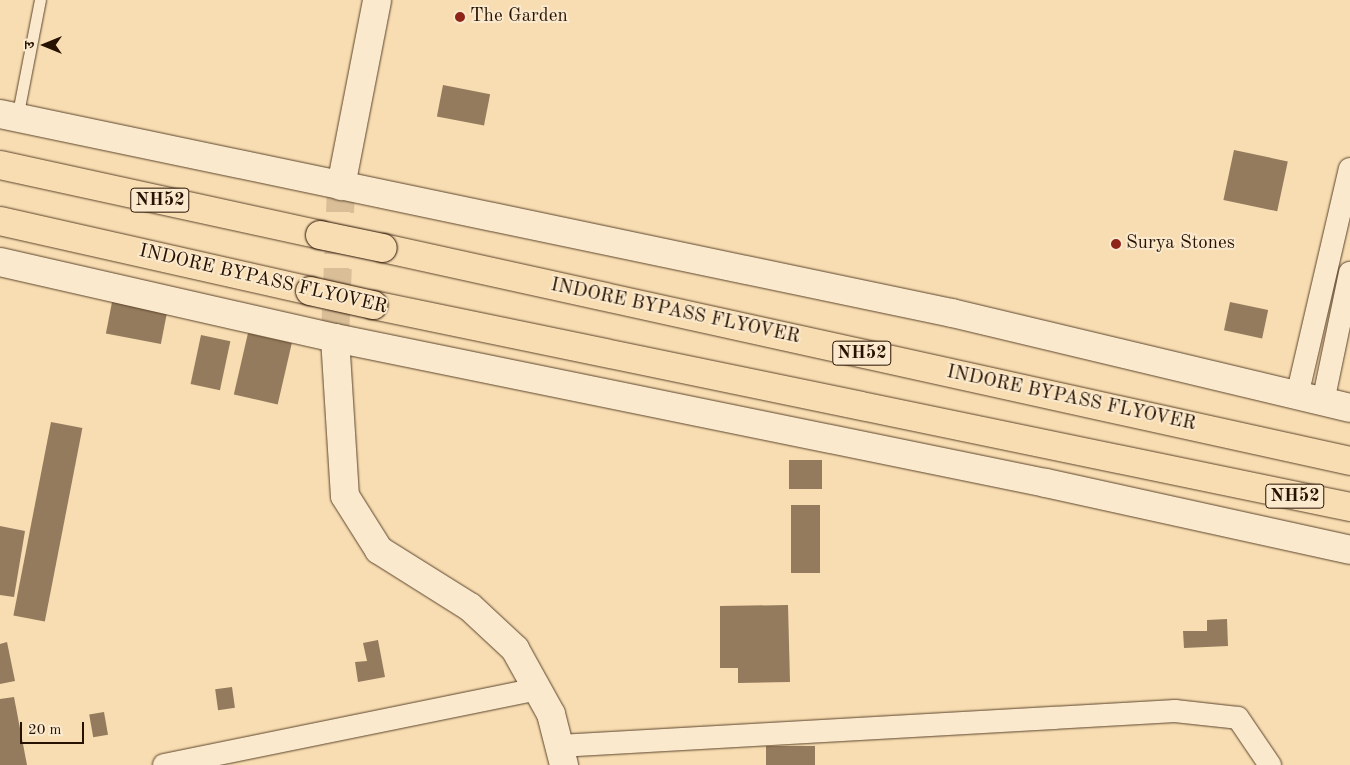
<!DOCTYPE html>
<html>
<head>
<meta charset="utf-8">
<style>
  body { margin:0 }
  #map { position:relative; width:1350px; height:765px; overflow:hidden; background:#f8ddb2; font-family:"Old Standard TT","Noto Serif Devanagari",serif }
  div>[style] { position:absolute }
  .building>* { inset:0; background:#947b5d; transform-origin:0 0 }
  .secondary-tunnel>* { height:28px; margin-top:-14px; transform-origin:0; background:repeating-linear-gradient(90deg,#d9be97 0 28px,transparent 0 42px) }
  .roads { filter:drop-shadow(0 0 1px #5b442c) drop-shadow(0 0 1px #5b442c) }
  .lane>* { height:11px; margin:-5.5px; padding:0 5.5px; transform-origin:5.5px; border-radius:5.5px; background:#fae9cd }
  .street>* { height:22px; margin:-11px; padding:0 11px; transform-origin:11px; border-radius:11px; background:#fae9cd }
  .secondary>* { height:28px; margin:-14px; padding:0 14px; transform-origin:14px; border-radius:14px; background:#fae9cd }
  .highway>* { height:28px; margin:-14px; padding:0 14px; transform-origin:14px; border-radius:14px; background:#f8ddb2 }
  .bridges { filter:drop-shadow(0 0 1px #271100) drop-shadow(0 0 1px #271100) }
  .highway-bridge>* { height:28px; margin:-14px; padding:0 14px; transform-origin:14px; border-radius:14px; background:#f8ddb2 }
  .dots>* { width:14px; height:14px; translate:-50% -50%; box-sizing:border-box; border:2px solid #fae9cd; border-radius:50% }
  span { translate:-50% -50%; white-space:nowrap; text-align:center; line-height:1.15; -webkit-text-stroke:4px #fae9cd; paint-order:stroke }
  .shield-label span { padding:1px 4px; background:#fae9cd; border:1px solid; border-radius:4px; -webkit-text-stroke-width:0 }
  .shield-label { font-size:18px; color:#271100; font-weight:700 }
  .poi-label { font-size:19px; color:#271100 }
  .left { translate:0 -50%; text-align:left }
  .street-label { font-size:19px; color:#271100 }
  .north { position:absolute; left:20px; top:20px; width:50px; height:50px; -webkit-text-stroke:4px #fae9cd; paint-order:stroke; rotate:270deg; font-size:14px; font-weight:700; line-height:20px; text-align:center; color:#271100 }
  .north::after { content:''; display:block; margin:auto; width:18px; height:22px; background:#271100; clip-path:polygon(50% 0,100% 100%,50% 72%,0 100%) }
  .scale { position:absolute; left:20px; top:722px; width:64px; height:22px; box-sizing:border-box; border:2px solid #271100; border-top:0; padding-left:6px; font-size:15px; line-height:18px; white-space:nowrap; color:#271100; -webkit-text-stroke:4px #fae9cd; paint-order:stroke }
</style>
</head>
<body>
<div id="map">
  <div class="building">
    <div style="left:443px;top:85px;width:48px;height:32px;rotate:11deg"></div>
    <div style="left:1234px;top:150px;width:55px;height:51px;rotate:12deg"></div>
    <div style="left:112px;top:302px;width:56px;height:32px;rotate:11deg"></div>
    <div style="left:1230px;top:302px;width:39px;height:29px;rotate:12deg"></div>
    <div style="left:248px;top:333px;width:45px;height:63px;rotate:13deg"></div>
    <div style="left:201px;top:335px;width:30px;height:50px;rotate:12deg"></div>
    <div style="left:51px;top:422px;width:32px;height:197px;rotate:11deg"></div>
    <div style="left:789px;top:460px;width:33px;height:29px"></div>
    <div style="left:791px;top:505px;width:29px;height:68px"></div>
    <div style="clip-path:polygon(0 526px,25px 531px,14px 597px,0 595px)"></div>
    <div style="clip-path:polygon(788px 605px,790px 682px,738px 683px,738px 668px,720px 668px,720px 606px)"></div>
    <div style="clip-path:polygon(1227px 619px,1228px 646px,1184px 648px,1183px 631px,1207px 631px,1207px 620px)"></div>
    <div style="clip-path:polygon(378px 640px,385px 677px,358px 682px,355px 662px,367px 661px,363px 643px)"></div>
    <div style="clip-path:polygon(7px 642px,15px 681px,0 684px,0 644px)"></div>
    <div style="left:232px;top:687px;width:21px;height:17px;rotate:82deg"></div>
    <div style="clip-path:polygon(14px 697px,27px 765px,0 765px,0 699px)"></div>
    <div style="left:104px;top:712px;width:23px;height:15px;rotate:80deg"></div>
    <div style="left:766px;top:746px;width:49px;height:19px"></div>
  </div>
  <div class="secondary-tunnel">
    <div style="left:335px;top:338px;width:152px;rotate:-87.7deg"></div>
  </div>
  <div class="roads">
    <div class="lane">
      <div style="left:17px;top:118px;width:120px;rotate:-79deg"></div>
    </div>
    <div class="street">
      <div style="left:1297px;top:396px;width:233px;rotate:-76.9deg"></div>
      <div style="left:1323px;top:402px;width:132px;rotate:-78.2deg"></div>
      <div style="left:559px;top:746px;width:617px;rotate:-3.25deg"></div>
      <div style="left:1175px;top:711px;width:63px;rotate:6.3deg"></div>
      <div style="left:1238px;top:718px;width:57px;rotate:55.8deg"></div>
      <div style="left:164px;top:765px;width:381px;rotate:-11.5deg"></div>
    </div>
    <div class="secondary">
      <div style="left:0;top:114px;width:973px;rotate:11.81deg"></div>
      <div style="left:952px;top:313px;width:409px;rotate:13.4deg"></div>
      <div style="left:341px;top:186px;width:189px;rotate:-79deg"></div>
      <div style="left:0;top:262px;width:344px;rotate:12.8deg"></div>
      <div style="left:335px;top:338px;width:726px;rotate:11.53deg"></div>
      <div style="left:1046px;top:483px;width:311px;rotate:12.4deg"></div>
      <div style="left:335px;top:338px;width:158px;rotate:86.4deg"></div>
      <div style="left:345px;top:496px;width:64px;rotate:57.8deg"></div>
      <div style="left:379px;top:550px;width:107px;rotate:32.1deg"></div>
      <div style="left:470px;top:607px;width:62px;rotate:43deg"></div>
      <div style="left:515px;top:649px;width:74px;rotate:61deg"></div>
      <div style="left:551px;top:714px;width:53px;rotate:75.7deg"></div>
    </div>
    <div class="highway">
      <div style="left:0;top:165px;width:328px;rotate:12.3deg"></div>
      <div style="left:0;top:221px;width:318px;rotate:12.7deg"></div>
      <div style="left:383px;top:248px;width:990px;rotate:12.42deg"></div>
      <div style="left:373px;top:305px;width:998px;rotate:11.68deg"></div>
    </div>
  </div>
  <div class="bridges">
    <div class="highway-bridge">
      <div style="left:320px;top:235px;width:64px;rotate:11.7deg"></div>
      <div style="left:310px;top:291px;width:65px;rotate:12.5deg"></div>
    </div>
  </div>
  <div class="dots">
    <div style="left:460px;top:17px;background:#8f2418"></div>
    <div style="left:1116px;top:244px;background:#8f2418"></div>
  </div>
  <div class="shield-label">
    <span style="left:160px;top:200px">NH52</span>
    <span style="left:862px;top:353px">NH52</span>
    <span style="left:1295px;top:496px">NH52</span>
  </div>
  <div class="poi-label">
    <span class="left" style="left:470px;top:17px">The Garden</span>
    <span class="left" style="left:1126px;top:244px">Surya Stones</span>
  </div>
  <div class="street-label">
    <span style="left:263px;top:280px;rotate:13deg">INDORE BYPASS FLYOVER</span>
    <span style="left:675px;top:312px;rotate:12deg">INDORE BYPASS FLYOVER</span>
    <span style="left:1071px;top:399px;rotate:12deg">INDORE BYPASS FLYOVER</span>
  </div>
  <div class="north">उ</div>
  <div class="scale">20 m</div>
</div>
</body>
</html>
